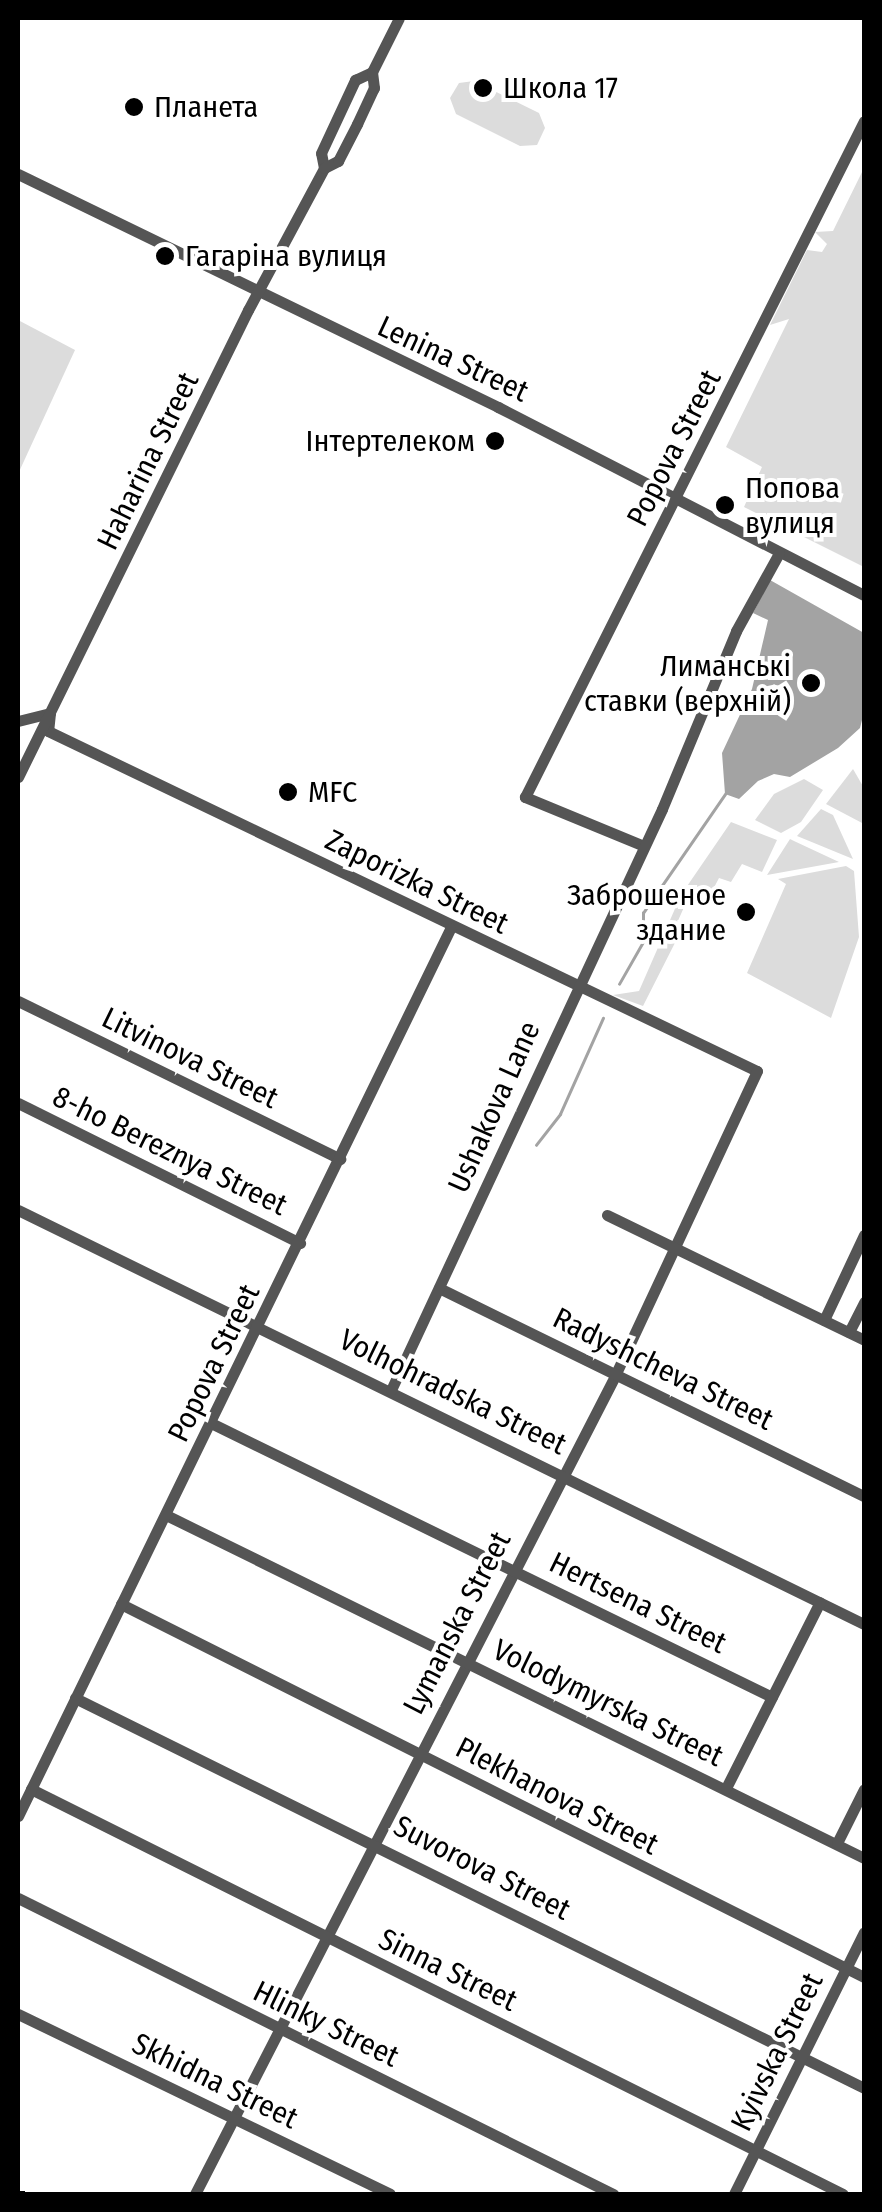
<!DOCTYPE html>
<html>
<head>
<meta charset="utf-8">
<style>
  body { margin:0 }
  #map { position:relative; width:882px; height:2212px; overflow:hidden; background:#fff; font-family:"Fira Sans Condensed",sans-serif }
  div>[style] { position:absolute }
  .green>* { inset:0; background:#dcdcdc }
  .water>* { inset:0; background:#a3a3a3 }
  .stream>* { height:2.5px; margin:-1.25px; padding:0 1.25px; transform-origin:1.25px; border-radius:1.25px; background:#a3a3a3 }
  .minor>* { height:11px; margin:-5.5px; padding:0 5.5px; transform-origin:5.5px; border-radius:5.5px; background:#555 }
  .rail>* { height:6px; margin-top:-3px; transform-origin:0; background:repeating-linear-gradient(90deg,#fff 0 8px,#000 0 16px); box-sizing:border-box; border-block:2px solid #000 }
  .dots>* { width:28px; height:28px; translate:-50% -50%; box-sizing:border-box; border:5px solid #fff; border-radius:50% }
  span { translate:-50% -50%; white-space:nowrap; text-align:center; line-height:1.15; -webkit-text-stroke:8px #fff; paint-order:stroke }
  .poi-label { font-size:30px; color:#000 }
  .left { translate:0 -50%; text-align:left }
  .right { translate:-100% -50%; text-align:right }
  .street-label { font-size:30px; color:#000 }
  .frame { position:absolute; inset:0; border:20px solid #000; pointer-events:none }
</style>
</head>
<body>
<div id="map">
  <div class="green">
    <div style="clip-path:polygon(474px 81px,539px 113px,545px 128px,537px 145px,520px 146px,456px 114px,450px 98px,459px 83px)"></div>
    <div style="clip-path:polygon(864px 168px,864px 567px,744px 507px,762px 467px,726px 447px,789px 319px,770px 325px,807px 250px,822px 252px,827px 244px,815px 232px,833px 231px)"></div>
    <div style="clip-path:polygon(18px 320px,75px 350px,18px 474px)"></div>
    <div style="clip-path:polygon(853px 769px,864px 788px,864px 824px,826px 804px)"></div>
    <div style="clip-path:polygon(804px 779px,823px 790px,801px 822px,781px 833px,755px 820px,774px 794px)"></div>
    <div style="clip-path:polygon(821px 809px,833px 815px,853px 859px,797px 836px)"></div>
    <div style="clip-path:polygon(731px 822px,777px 840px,762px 872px,742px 864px,731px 882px,719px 878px,706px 903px,689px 896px,677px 923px,683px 927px,643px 1006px,613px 995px,639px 991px,681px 895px)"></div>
    <div style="clip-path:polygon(790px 839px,794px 841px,839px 862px,767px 875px)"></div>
    <div style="clip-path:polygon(846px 866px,854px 871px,859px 937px,831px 1018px,747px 973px,786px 884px,778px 879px)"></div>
  </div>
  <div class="water">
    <div style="clip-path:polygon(770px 580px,864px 633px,864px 712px,860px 728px,838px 748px,790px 777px,774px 774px,758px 781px,739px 799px,725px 794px,722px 753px,752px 689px,768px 620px,753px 613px)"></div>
  </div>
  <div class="stream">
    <div style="left:619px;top:984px;width:48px;rotate:-60.3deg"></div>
    <div style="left:643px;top:942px;width:29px;rotate:-90deg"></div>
    <div style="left:643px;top:913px;width:145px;rotate:-55.4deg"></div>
    <div style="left:536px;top:1145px;width:39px;rotate:-52deg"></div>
    <div style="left:560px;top:1114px;width:105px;rotate:-65.9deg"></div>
  </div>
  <div class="minor">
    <div style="left:324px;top:168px;width:15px;rotate:-101deg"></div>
    <div style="left:321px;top:153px;width:81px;rotate:-65deg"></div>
    <div style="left:355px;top:80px;width:19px;rotate:-25deg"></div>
    <div style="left:18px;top:174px;width:534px;rotate:25.89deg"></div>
    <div style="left:498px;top:407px;width:411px;rotate:27.2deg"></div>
    <div style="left:18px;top:721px;width:33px;rotate:-14deg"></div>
    <div style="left:50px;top:713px;width:18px;rotate:96deg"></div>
    <div style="left:48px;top:731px;width:786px;rotate:25.62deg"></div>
    <div style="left:757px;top:1071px;width:334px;rotate:115deg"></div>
    <div style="left:616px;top:1374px;width:922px;rotate:117.18deg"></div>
    <div style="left:18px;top:777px;width:521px;rotate:-63.78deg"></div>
    <div style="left:248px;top:310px;width:161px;rotate:-61.8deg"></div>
    <div style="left:324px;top:168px;width:16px;rotate:-27deg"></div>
    <div style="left:338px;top:161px;width:42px;rotate:-62.8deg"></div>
    <div style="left:357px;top:124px;width:40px;rotate:-65deg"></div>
    <div style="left:374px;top:88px;width:16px;rotate:-97deg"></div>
    <div style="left:372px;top:72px;width:60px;rotate:-63.4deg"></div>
    <div style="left:644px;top:846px;width:129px;rotate:-157.6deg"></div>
    <div style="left:525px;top:797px;width:756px;rotate:-63.37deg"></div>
    <div style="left:18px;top:1001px;width:359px;rotate:26.1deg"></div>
    <div style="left:18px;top:1103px;width:315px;rotate:26.4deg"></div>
    <div style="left:18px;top:1210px;width:942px;rotate:26.08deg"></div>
    <div style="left:607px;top:1215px;width:286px;rotate:25.9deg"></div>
    <div style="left:439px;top:1288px;width:473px;rotate:26.1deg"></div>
    <div style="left:824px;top:1320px;width:94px;rotate:-64.8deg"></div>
    <div style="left:849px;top:1332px;width:34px;rotate:-63deg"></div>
    <div style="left:391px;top:1390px;width:641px;rotate:-64.99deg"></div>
    <div style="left:662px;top:809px;width:193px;rotate:-67.4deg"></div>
    <div style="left:736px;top:631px;width:89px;rotate:-61.1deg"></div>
    <div style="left:213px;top:1424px;width:622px;rotate:26.03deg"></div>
    <div style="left:166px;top:1515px;width:778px;rotate:26.17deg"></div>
    <div style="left:121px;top:1604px;width:831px;rotate:26.66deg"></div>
    <div style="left:75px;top:1698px;width:880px;rotate:26.3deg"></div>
    <div style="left:726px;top:1788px;width:208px;rotate:-63.2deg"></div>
    <div style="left:31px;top:1789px;width:907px;rotate:26.51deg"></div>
    <div style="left:18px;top:1816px;width:987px;rotate:-64.03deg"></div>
    <div style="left:837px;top:1843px;width:60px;rotate:-63.4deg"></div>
    <div style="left:18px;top:1898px;width:665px;rotate:26.45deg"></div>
    <div style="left:18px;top:2014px;width:413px;rotate:25.8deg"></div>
    <div style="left:734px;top:2194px;width:292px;rotate:-63.6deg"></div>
  </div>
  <div class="rail">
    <div style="left:18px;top:2194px;width:7px"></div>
  </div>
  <div class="dots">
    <div style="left:483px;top:88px;background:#000"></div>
    <div style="left:134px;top:107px;background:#000"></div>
    <div style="left:165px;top:256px;background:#000"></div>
    <div style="left:495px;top:441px;background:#000"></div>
    <div style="left:725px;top:505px;background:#000"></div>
    <div style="left:811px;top:683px;background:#000"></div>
    <div style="left:288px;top:792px;background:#000"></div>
    <div style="left:746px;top:912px;background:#000"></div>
  </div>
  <div class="poi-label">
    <span class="left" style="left:503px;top:88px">Школа 17</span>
    <span class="left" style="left:154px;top:107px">Планета</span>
    <span class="left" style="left:185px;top:256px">Гагаріна вулиця</span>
    <span class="right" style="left:475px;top:441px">Інтертелеком</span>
    <span class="left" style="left:745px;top:505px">Попова<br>вулиця</span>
    <span class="right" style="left:791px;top:683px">Лиманські<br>ставки (верхній)</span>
    <span class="left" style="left:308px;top:792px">MFC</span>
    <span class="right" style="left:726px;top:912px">Заброшеное<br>здание</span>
  </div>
  <div class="street-label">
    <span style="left:453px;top:359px;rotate:25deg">Lenina Street</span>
    <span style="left:674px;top:448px;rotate:-63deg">Popova Street</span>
    <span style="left:148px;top:461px;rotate:-64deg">Haharina Street</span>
    <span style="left:417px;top:882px;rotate:26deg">Zaporizka Street</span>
    <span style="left:190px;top:1058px;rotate:26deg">Litvinova Street</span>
    <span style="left:494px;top:1107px;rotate:-66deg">Ushakova Lane</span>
    <span style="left:170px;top:1151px;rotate:26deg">8-ho Bereznya Street</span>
    <span style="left:214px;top:1363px;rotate:-64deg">Popova Street</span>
    <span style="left:663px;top:1369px;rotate:26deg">Radyshcheva Street</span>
    <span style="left:453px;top:1392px;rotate:26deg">Volhohradska Street</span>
    <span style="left:638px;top:1603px;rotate:26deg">Hertsena Street</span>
    <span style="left:457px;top:1623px;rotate:-63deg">Lymanska Street</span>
    <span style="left:608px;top:1703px;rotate:26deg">Volodymyrska Street</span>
    <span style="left:557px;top:1796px;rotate:27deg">Plekhanova Street</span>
    <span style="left:482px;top:1868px;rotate:27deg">Suvorova Street</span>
    <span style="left:448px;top:1970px;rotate:26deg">Sinna Street</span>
    <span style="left:326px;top:2024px;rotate:26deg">Hlinky Street</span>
    <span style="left:777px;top:2052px;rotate:-64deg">Kyivska Street</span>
    <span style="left:215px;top:2081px;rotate:26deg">Skhidna Street</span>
  </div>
  <div class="frame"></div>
</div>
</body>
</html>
